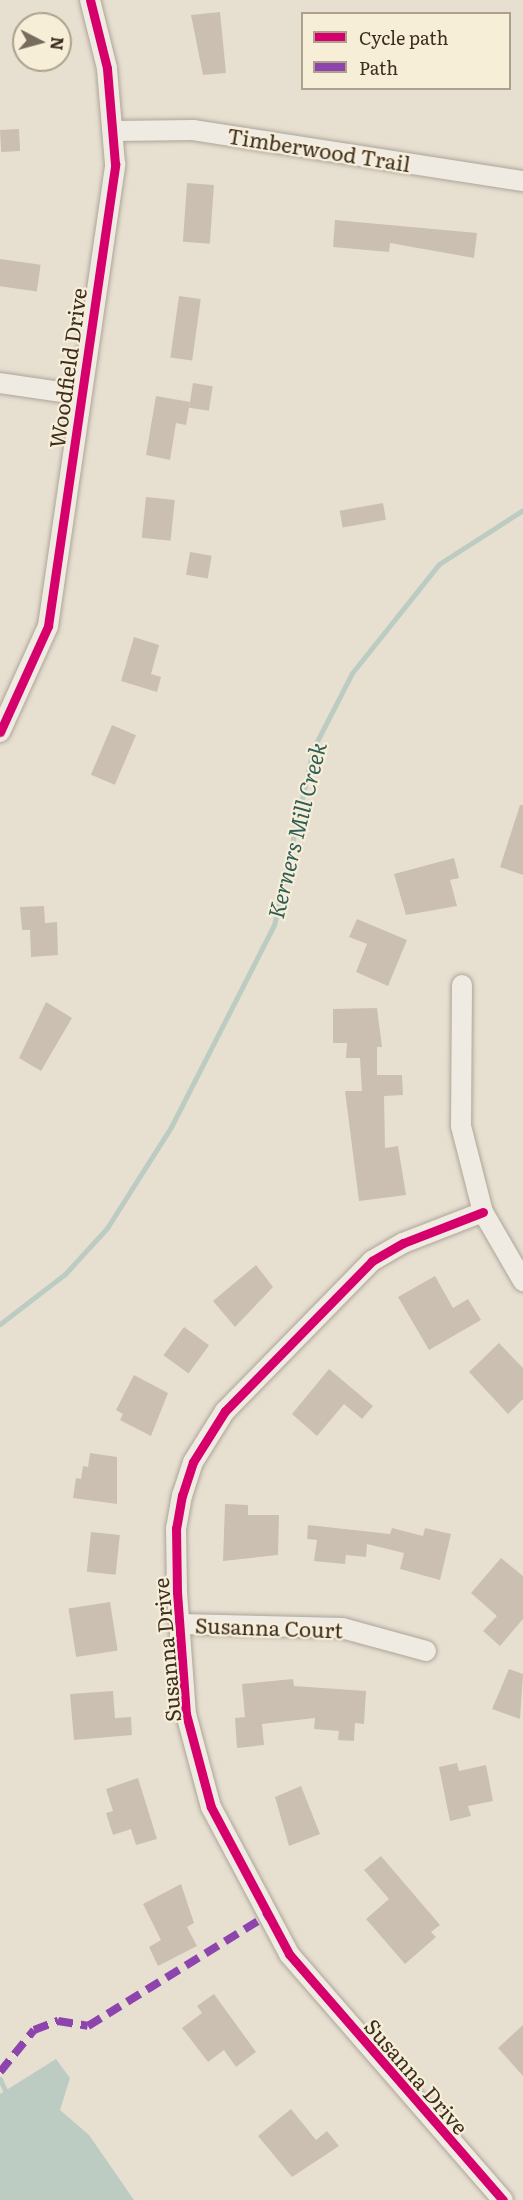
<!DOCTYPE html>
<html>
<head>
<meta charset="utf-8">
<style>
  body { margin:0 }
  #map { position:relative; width:523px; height:2200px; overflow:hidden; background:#e7e0d1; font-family:Literata,serif }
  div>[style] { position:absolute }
  .water>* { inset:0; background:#bcccc2 }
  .stream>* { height:5px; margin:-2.5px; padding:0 2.5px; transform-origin:2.5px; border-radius:2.5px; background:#bcccc2 }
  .building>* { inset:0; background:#cbbfb2; transform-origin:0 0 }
  .roads { filter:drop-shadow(0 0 2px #ada599) drop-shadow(0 0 2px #ada599) }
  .minor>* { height:20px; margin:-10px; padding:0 10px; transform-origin:10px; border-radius:10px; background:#efebe3 }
  .quiet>* { height:8px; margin-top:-4px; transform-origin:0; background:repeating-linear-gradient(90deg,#8e44ad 0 15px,transparent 0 23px) }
  .cycleway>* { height:9px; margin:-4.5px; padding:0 4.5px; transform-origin:4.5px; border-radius:4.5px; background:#d6006c }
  span { translate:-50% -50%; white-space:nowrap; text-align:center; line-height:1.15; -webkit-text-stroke:4.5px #f7eed8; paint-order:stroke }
  .street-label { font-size:21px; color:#3d2e20 }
  .water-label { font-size:22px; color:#2f5d5a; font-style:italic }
  .legend { position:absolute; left:301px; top:12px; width:210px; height:78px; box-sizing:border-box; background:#f7eed8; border:2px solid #ada18e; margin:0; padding:8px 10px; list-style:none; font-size:18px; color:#3d2e20 }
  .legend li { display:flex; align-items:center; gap:12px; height:30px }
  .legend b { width:30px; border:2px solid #ada18e }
  .north { position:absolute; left:12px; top:12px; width:60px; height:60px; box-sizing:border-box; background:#f7eed8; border:2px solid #ada18e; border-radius:50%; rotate:96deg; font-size:16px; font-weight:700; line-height:24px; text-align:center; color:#3d2e20 }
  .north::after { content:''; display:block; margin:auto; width:21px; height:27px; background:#786c5e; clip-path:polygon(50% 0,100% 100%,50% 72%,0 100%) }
</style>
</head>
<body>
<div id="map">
  <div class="water">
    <div style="clip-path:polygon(56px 2059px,70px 2078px,60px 2110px,89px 2135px,134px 2200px,0 2200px,0 2094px)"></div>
  </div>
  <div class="stream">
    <div style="left:0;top:1324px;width:82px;rotate:-37.6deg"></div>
    <div style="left:65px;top:1274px;width:62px;rotate:-47.6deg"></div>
    <div style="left:107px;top:1228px;width:120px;rotate:-57.6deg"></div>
    <div style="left:171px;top:1127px;width:227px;rotate:-63deg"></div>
    <div style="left:274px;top:925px;width:180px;rotate:-77.5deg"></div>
    <div style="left:313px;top:749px;width:85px;rotate:-62.8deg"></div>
    <div style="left:352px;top:673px;width:139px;rotate:-51.4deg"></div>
    <div style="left:439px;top:564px;width:100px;rotate:-32.7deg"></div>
    <div style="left:0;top:2079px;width:17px;rotate:66deg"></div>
  </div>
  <div class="building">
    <div style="clip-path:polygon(220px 12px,226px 73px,203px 75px,191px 15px)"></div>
    <div style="left:19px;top:129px;width:22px;height:19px;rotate:87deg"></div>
    <div style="left:187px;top:183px;width:27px;height:59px;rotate:4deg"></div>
    <div style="clip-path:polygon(335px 220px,477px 233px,474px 258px,390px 243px,389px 252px,333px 247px)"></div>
    <div style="left:0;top:259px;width:41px;height:27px;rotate:8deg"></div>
    <div style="left:179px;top:296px;width:22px;height:62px;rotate:8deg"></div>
    <div style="left:193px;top:383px;width:20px;height:25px;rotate:9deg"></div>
    <div style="clip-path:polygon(156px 396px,190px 402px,186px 425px,176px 423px,170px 460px,146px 455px)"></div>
    <div style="left:146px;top:497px;width:29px;height:41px;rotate:6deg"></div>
    <div style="left:383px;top:503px;width:17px;height:44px;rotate:80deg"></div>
    <div style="left:190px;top:552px;width:22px;height:23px;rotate:10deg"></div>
    <div style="clip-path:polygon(134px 637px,159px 645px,151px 674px,161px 677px,157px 692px,121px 681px)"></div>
    <div style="left:112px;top:725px;width:26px;height:54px;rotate:23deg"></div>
    <div style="clip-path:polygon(520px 805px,523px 805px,523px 875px,500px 867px)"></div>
    <div style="clip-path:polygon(454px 858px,459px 878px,450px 880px,457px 906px,406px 915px,394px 874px)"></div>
    <div style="clip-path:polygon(44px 906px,45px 923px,57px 922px,58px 955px,31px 957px,30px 930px,22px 930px,20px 907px)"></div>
    <div style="clip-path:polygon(357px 919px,407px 940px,388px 986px,356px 972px,367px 944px,349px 937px)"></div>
    <div style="clip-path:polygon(46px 1002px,72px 1018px,41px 1071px,19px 1058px)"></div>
    <div style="clip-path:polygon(377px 1008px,382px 1047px,377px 1047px,377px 1075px,402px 1075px,403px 1095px,384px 1096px,385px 1148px,398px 1146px,406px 1195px,359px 1201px,345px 1091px,362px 1091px,360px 1058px,346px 1058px,347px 1043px,333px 1043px,333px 1009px)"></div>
    <div style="clip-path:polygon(256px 1265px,273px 1287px,235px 1327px,213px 1301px)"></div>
    <div style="clip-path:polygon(435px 1276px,453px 1308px,468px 1299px,481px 1320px,429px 1350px,398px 1297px)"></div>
    <div style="left:184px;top:1327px;width:31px;height:35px;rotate:36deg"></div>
    <div style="clip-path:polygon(499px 1343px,523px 1368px,523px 1399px,508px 1414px,469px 1372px)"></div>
    <div style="clip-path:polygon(329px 1369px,373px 1406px,362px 1419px,344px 1404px,317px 1436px,292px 1414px)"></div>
    <div style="clip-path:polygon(134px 1375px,168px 1393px,151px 1436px,120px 1420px,123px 1414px,116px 1410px)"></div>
    <div style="clip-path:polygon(90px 1453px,117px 1457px,117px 1504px,73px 1498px,76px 1478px,81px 1479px,83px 1466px,88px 1467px)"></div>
    <div style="clip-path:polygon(225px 1504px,248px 1505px,248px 1515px,279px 1515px,278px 1555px,223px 1561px)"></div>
    <div style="clip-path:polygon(308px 1525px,390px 1534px,392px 1528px,423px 1536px,425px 1528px,451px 1534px,440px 1580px,400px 1569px,404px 1553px,367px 1544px,366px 1557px,346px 1555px,345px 1564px,314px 1561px,317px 1540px,307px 1539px)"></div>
    <div style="left:91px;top:1532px;width:29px;height:40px;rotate:6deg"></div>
    <div style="clip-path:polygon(501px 1558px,523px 1576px,523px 1619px,500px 1646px,483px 1631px,497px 1616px,471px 1593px)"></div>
    <div style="left:110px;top:1602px;width:49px;height:42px;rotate:81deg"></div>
    <div style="clip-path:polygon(509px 1669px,523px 1674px,520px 1719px,492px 1709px)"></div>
    <div style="clip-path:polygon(293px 1679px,294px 1686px,366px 1691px,364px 1724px,355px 1723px,354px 1741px,338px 1740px,339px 1731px,314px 1729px,315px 1718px,262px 1724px,264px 1745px,237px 1748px,235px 1718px,245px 1717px,242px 1684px)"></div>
    <div style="clip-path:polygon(113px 1691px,115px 1718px,131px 1717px,132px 1735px,74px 1740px,70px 1694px)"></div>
    <div style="clip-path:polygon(457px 1763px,459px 1771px,486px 1765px,493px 1801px,468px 1806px,471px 1816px,450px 1821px,439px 1767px)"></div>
    <div style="clip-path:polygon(138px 1778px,157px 1839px,136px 1845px,131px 1829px,113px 1835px,106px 1813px,113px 1811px,106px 1789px)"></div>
    <div style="clip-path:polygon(301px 1786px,320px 1834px,289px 1846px,275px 1797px)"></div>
    <div style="clip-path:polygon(381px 1856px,440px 1925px,431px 1932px,436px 1937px,405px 1964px,366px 1919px,389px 1899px,364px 1870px)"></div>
    <div style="clip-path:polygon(181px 1884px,194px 1923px,187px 1927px,197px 1946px,158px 1966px,149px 1947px,161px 1940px,143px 1904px)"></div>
    <div style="clip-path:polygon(214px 1994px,256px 2052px,236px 2067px,224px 2050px,208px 2062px,182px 2028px,202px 2013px,197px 2006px)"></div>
    <div style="clip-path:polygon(523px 2025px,523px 2076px,498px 2048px)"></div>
    <div style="clip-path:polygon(291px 2109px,316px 2140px,327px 2131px,339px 2146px,292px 2177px,258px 2136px)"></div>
  </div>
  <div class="roads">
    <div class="minor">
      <div style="left:114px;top:131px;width:79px;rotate:-0.7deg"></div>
      <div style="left:193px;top:130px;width:334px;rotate:8.8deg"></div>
      <div style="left:0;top:383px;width:82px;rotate:8.4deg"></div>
      <div style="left:0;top:732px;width:116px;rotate:-65.6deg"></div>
      <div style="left:48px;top:626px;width:467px;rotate:-81.7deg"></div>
      <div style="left:115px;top:164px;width:96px;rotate:-94.8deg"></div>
      <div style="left:107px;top:68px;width:70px;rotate:-104deg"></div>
      <div style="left:462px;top:985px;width:141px;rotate:90.4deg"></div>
      <div style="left:461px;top:1126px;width:89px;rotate:75.7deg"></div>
      <div style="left:483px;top:1212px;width:80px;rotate:59.9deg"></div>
      <div style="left:483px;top:1212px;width:86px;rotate:158.8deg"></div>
      <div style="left:403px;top:1243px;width:36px;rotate:150deg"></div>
      <div style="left:372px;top:1261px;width:210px;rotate:134.4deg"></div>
      <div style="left:225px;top:1411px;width:60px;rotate:122.1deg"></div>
      <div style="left:193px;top:1462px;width:35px;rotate:108deg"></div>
      <div style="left:182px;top:1495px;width:34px;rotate:100deg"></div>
      <div style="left:176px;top:1528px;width:64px;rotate:89.1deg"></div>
      <div style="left:177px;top:1592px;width:122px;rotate:85.8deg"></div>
      <div style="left:186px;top:1714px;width:96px;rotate:75deg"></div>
      <div style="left:211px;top:1807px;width:166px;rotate:62deg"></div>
      <div style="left:289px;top:1954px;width:326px;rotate:49deg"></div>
      <div style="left:181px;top:1624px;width:161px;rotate:1.4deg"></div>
      <div style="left:342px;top:1628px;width:87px;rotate:15.3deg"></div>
    </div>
  </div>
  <div class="quiet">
    <div style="left:0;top:2072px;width:54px;rotate:-51deg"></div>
    <div style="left:34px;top:2030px;width:26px;rotate:-21deg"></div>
    <div style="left:58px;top:2021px;width:30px;rotate:9deg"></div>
    <div style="left:88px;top:2026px;width:211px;rotate:-31.7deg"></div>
  </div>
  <div class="cycleway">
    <div style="left:0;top:732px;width:116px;rotate:-65.6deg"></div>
    <div style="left:48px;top:626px;width:467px;rotate:-81.7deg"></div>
    <div style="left:115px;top:164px;width:96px;rotate:-94.8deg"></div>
    <div style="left:107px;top:68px;width:70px;rotate:-104deg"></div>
    <div style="left:483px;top:1212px;width:86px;rotate:158.8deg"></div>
    <div style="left:403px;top:1243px;width:36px;rotate:150deg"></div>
    <div style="left:372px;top:1261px;width:210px;rotate:134.4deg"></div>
    <div style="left:225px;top:1411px;width:60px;rotate:122.1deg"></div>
    <div style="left:193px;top:1462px;width:35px;rotate:108deg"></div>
    <div style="left:182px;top:1495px;width:34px;rotate:100deg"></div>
    <div style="left:176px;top:1528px;width:64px;rotate:89.1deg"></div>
    <div style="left:177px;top:1592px;width:122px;rotate:85.8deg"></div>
    <div style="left:186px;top:1714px;width:96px;rotate:75deg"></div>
    <div style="left:211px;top:1807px;width:166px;rotate:62deg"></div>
    <div style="left:289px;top:1954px;width:326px;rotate:49deg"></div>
  </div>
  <div class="street-label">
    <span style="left:319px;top:149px;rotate:9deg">Timberwood Trail</span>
    <span style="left:67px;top:368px;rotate:-82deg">Woodfield Drive</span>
    <span style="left:269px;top:1627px;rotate:2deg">Susanna Court</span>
    <span style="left:166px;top:1650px;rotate:-95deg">Susanna Drive</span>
    <span style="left:417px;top:2076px;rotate:49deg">Susanna Drive</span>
  </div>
  <div class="water-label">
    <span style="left:296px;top:830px;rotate:-76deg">Kerners Mill Creek</span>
  </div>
  <ul class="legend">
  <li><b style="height:8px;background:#d6006c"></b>Cycle path</li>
  <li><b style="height:8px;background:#8e44ad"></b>Path</li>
  </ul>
  <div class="north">N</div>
</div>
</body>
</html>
